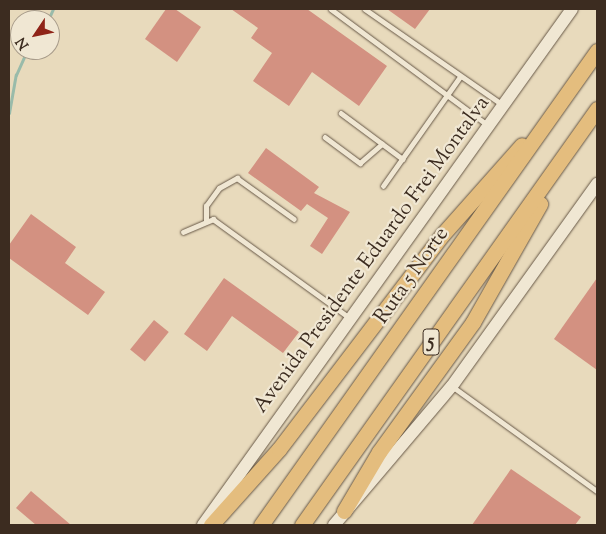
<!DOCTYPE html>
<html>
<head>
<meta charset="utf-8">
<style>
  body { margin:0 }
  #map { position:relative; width:606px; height:534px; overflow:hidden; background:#e8dabc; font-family:"Sorts Mill Goudy",serif }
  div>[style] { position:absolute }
  .stream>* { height:3px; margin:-1.5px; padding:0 1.5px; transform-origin:1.5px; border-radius:1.5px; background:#9ba }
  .building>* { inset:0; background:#d39181; transform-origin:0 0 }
  .roads { filter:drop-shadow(0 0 1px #675847) drop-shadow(0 0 1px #675847) }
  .service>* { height:4.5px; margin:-2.25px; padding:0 2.25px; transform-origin:2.25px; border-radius:2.25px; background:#f0e7d3 }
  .secondary>* { height:12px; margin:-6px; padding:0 6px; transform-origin:6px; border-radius:6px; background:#f0e7d3 }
  .motorway>* { height:15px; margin:-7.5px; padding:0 7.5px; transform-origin:7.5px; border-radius:7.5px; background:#e4bd7e }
  span { translate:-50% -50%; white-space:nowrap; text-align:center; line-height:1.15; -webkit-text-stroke:4.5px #f0e7d3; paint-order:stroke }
  .shield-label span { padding:1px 4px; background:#f0e7d3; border:1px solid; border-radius:4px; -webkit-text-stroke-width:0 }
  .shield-label { font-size:20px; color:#3c2c20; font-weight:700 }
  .street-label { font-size:21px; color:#3c2c20 }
  .frame { position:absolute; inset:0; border:10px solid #3c2c20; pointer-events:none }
  .north { position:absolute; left:10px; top:10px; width:50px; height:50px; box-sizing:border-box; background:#f0e7d3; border:1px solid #a89c8b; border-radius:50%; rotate:236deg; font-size:14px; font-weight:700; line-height:20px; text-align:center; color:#3c2c20 }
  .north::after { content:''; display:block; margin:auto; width:18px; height:22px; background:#8f2418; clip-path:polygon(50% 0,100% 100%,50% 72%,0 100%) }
</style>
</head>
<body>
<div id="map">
  <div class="stream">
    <div style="left:48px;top:20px;width:12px;rotate:-66deg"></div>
    <div style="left:9px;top:113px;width:39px;rotate:-80deg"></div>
    <div style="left:16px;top:75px;width:27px;rotate:-66deg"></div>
  </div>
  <div class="building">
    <div style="clip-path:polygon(166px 9px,175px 9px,201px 27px,177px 62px,145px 39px)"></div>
    <div style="clip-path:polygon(231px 9px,307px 9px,387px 66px,359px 106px,312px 72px,289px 106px,253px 81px,272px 53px,251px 38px,258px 28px)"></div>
    <div style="clip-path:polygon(387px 9px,430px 9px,415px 29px)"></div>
    <div style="clip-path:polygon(266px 148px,319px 187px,314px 193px,350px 212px,322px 254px,310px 246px,328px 218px,307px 204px,301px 211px,248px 173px)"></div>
    <div style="clip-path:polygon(31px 214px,76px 247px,65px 263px,105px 292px,88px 315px,9px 258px,9px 245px)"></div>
    <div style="clip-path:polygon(224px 278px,299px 332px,283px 353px,232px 316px,207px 351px,184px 334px)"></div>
    <div style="clip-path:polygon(597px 278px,597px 370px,554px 339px)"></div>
    <div style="left:154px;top:320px;width:19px;height:38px;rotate:39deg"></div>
    <div style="clip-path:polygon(511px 469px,581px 517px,575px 525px,472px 525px)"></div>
    <div style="clip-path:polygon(31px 491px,71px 525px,36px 525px,16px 508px)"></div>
  </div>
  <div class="roads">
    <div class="service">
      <div style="left:331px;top:9px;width:195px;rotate:36.5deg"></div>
      <div style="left:365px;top:9px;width:168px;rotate:34.8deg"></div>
      <div style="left:341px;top:113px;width:77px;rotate:36.6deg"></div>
      <div style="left:325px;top:137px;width:44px;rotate:36.6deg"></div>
      <div style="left:360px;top:163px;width:29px;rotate:-41deg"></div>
      <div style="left:383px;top:186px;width:133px;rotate:-54.8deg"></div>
      <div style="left:206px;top:221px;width:15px;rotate:-90deg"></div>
      <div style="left:206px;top:206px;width:22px;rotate:-54deg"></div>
      <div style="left:219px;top:188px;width:21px;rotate:-29deg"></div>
      <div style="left:237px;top:178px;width:70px;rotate:35.7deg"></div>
      <div style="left:183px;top:232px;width:33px;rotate:-23deg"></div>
      <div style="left:213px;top:219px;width:169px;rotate:35.9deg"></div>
      <div style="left:452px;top:386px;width:179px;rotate:35.9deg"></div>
    </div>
    <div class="secondary">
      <div style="left:203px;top:525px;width:634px;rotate:-54.43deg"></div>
      <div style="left:334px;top:525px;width:182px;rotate:-49.7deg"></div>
      <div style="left:452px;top:386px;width:249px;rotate:-54.3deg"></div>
    </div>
    <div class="motorway">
      <div style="left:344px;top:511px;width:69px;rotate:-59.3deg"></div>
      <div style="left:379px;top:452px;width:160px;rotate:-54.1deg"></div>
      <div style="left:473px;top:322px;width:136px;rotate:-60.4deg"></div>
      <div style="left:211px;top:525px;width:102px;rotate:-48.2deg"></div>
      <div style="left:279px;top:449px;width:269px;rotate:-52.7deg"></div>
      <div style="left:442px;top:235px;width:120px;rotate:-48.4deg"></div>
      <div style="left:261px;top:525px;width:581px;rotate:-54.67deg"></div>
      <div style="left:302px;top:525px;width:510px;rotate:-54.66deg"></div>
    </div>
  </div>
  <div class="shield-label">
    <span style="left:431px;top:342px">5</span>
  </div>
  <div class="street-label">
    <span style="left:372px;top:255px;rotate:-54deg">Avenida Presidente Eduardo Frei Montalva</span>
    <span style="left:412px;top:276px;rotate:-55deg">Ruta 5 Norte</span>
  </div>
  <div class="frame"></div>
  <div class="north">N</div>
</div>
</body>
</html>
